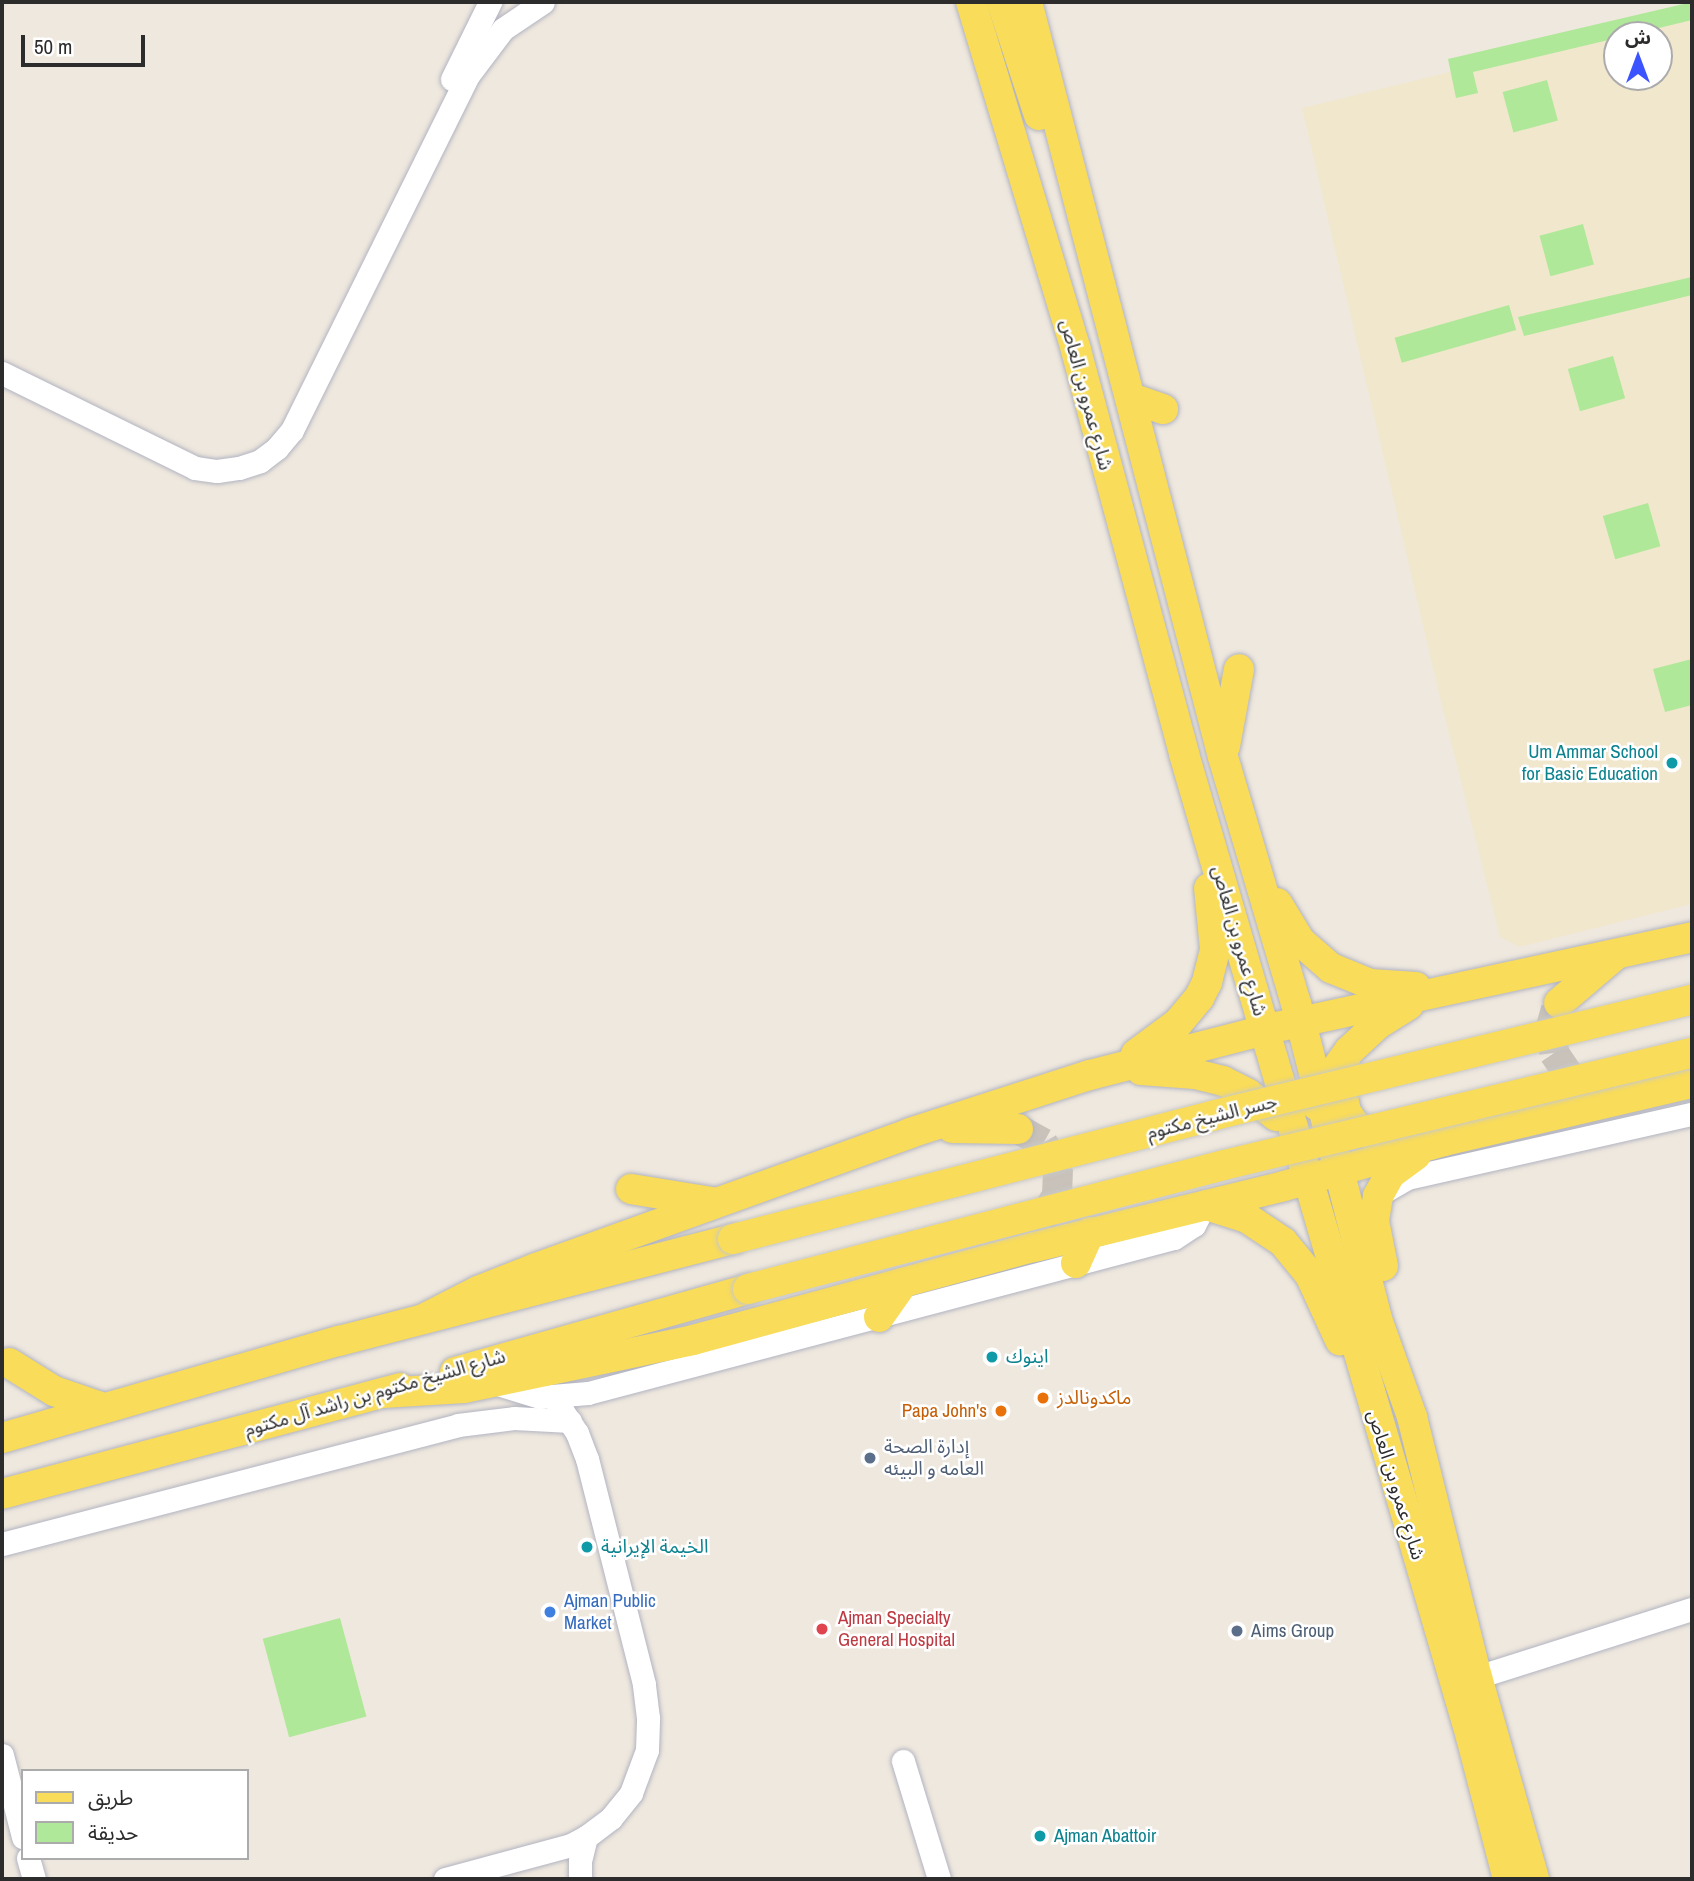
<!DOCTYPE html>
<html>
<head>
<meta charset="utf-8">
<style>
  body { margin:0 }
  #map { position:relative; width:1694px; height:1881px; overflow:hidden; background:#efe8de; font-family:"Archivo Narrow","Noto Sans Arabic",sans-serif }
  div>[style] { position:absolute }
  .education>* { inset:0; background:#f1e7cd }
  .green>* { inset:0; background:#afe898; transform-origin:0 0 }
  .major-tunnel>* { height:30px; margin-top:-15px; transform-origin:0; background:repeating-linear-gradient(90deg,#c8c2ba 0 30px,transparent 0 45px) }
  .roads { filter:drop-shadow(0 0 2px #b2b4c1) drop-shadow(0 0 2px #b2b4c1) }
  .minor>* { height:23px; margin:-11.5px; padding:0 11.5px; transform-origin:11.5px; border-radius:11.5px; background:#fff }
  .major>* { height:30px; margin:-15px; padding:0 15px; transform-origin:15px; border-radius:15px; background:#f9dc59 }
  .bridges { filter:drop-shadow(0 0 2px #c8c8c8) drop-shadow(0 0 2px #c8c8c8) }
  .major-bridge>* { height:30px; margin:-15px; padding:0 15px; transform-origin:15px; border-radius:15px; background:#f9dc59 }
  .dots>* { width:19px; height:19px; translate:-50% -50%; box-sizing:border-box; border:4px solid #fff; border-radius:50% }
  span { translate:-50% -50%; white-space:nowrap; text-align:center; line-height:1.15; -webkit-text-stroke:5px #fff; paint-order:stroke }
  .street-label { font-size:19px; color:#2c2c2c }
  .culture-label { font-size:19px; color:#0d838f }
  .right { translate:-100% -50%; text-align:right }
  .left { translate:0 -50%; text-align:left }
  .food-label { font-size:19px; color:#c56008 }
  .service-label { font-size:19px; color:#4e5e75 }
  .shop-label { font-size:19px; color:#366cbe }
  .health-label { font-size:19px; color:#be3a42 }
  .frame { position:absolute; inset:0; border:4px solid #2c2c2c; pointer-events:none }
  .legend { position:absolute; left:21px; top:1769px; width:228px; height:91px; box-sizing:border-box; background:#fff; border:2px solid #ababab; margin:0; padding:9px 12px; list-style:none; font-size:21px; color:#2c2c2c }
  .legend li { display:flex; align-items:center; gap:14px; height:35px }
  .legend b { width:35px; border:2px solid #ababab }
  .north { position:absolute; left:1603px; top:21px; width:70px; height:70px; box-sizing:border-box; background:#fff; border:2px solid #ababab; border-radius:50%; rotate:0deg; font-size:19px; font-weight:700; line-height:28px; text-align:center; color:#2c2c2c }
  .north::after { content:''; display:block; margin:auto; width:24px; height:32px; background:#3b54ff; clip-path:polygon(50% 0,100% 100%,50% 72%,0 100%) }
  .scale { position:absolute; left:21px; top:35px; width:124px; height:32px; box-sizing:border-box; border:4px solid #2c2c2c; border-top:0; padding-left:9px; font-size:21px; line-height:24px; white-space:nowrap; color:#2c2c2c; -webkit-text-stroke:5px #fff; paint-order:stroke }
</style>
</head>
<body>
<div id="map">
  <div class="education">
    <div style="clip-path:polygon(evenodd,1692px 13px,1692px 904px,1519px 947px,1500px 937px,1441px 702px,1302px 108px,1692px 13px,1617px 35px,1659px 35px,1659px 77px,1617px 77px,1617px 35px)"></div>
  </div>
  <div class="green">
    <div style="clip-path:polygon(1692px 2px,1692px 20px,1630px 35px,1617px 35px,1617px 38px,1473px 72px,1478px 93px,1456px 98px,1448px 59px)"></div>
    <div style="left:1547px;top:80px;width:42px;height:46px;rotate:75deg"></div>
    <div style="left:1583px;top:224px;width:42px;height:45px;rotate:75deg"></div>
    <div style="clip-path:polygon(1692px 277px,1692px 295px,1524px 336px,1518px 317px)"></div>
    <div style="left:1509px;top:305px;width:26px;height:119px;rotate:74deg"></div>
    <div style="left:1613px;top:356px;width:44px;height:47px;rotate:74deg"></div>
    <div style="left:1648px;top:503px;width:45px;height:47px;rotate:74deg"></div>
    <div style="clip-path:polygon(1692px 659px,1692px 705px,1665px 712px,1653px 669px)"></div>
    <div style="left:340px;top:1618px;width:102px;height:80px;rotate:75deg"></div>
  </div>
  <div class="major-tunnel">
    <div style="left:1556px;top:1009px;width:19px;rotate:106deg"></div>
    <div style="left:1551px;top:1027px;width:26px;rotate:83deg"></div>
    <div style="left:1554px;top:1053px;width:25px;rotate:56deg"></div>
    <div style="left:1568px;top:1074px;width:26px;rotate:31deg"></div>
    <div style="left:1018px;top:1129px;width:29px;rotate:29deg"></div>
    <div style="left:1043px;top:1143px;width:29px;rotate:59deg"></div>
    <div style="left:1058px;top:1168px;width:28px;rotate:92deg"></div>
    <div style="left:1057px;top:1196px;width:29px;rotate:124deg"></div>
  </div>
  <div class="roads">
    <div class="minor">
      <div style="left:452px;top:79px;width:86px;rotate:-63.7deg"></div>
      <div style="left:2px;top:373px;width:215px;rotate:26.2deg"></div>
      <div style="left:195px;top:468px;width:22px;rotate:8deg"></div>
      <div style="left:217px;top:471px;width:22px;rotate:-8deg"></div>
      <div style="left:239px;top:468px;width:22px;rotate:-18deg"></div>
      <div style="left:260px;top:461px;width:21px;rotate:-37deg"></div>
      <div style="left:277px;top:448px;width:23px;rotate:-50deg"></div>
      <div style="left:292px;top:430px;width:398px;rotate:-63.6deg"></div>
      <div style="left:469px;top:74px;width:56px;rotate:-52.9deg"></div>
      <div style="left:503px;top:29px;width:48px;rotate:-34deg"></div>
      <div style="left:1383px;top:1192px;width:28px;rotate:-30deg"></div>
      <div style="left:1407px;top:1178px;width:292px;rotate:-12.7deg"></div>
      <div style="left:491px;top:1382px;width:51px;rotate:17deg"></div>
      <div style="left:540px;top:1397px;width:48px;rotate:-4.8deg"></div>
      <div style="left:588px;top:1393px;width:606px;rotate:-14.82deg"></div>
      <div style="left:1174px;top:1238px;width:24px;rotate:-33deg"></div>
      <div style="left:1194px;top:1225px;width:24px;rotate:-62deg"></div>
      <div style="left:2px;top:1544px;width:471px;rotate:-14.6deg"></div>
      <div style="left:458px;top:1425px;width:56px;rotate:-7.1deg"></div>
      <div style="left:514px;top:1418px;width:56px;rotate:3.1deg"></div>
      <div style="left:1477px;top:1677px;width:225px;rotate:-17.6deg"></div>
      <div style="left:2px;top:1755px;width:85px;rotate:75.6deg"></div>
      <div style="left:903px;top:1761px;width:123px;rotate:73deg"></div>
      <div style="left:28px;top:1858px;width:22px;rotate:74deg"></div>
      <div style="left:445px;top:1879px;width:131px;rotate:-15.1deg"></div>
      <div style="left:571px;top:1845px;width:17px;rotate:-28deg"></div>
      <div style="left:586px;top:1837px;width:31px;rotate:-37deg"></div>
      <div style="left:611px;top:1818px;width:32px;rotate:-51deg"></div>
      <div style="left:631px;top:1793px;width:46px;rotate:-69.6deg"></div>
      <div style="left:647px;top:1750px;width:32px;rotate:-88deg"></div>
      <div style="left:648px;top:1718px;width:34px;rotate:-97deg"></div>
      <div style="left:644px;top:1684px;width:232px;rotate:-104.2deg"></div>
      <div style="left:587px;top:1459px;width:28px;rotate:-111deg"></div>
      <div style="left:577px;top:1433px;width:42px;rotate:-123.3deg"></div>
      <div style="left:580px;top:1879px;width:18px;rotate:-90deg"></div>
      <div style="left:580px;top:1861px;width:25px;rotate:-76deg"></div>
    </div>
    <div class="major">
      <div style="left:971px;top:2px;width:363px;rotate:73.2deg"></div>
      <div style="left:1076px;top:350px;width:418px;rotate:75deg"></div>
      <div style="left:1184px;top:754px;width:1024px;rotate:73.72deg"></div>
      <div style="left:1471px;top:1737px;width:147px;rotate:75.4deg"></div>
      <div style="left:1002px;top:2px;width:119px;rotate:71.9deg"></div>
      <div style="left:1027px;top:2px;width:780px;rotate:75.45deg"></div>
      <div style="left:1223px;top:757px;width:257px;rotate:73.5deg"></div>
      <div style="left:1296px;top:1003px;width:326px;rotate:75.6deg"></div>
      <div style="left:1377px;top:1319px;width:104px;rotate:70.3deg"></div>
      <div style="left:1412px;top:1417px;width:268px;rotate:76deg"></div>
      <div style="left:1477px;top:1677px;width:210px;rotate:74.2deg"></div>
      <div style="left:1131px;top:398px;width:34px;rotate:19deg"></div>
      <div style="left:1225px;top:746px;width:78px;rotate:-79.7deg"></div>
      <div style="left:1277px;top:903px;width:44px;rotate:58.8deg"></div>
      <div style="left:1300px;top:941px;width:41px;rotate:41.1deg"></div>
      <div style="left:1331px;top:968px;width:42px;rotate:22.3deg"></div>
      <div style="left:1370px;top:984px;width:46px;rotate:3.7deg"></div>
      <div style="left:1559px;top:1003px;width:71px;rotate:-40.4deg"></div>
      <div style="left:1136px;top:1054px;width:52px;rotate:-36.4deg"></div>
      <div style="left:1178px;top:1023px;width:33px;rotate:-50deg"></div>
      <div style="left:1199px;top:998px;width:18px;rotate:-63deg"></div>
      <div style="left:1207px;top:982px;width:34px;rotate:-76deg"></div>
      <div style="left:1215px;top:949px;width:61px;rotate:-95.6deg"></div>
      <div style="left:1345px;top:1061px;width:21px;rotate:104deg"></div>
      <div style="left:1340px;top:1081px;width:32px;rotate:79deg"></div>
      <div style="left:1346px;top:1112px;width:16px;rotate:55deg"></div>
      <div style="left:1355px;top:1125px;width:32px;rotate:32deg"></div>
      <div style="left:1141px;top:1070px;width:54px;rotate:4.2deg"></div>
      <div style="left:1195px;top:1074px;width:29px;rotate:14deg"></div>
      <div style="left:1223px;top:1081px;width:28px;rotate:27deg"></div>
      <div style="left:1248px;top:1094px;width:36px;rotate:38deg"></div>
      <div style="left:1316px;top:1105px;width:21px;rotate:-67deg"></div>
      <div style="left:1324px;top:1086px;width:43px;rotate:-54.5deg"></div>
      <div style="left:1349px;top:1051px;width:40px;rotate:-43deg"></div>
      <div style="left:1378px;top:1024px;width:36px;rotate:-32deg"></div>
      <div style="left:952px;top:1128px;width:66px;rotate:0.9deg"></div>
      <div style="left:631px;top:1189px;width:81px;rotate:9.2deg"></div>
      <div style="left:1206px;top:1205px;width:43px;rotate:17.6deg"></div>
      <div style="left:1247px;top:1218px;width:43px;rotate:33.7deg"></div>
      <div style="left:1283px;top:1242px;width:43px;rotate:50.7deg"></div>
      <div style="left:1310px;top:1275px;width:72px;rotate:65.2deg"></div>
      <div style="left:1076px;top:1263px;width:34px;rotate:-66deg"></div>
      <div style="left:1383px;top:1266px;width:46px;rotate:-101.3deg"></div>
      <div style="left:1374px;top:1221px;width:25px;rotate:-81deg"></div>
      <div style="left:1378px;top:1196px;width:25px;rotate:-61deg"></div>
      <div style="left:1390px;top:1174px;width:32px;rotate:-36deg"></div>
      <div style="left:879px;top:1317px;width:42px;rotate:-54.8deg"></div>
      <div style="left:423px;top:1319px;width:62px;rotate:-27deg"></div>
      <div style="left:478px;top:1291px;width:62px;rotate:-21.6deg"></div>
      <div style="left:536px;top:1268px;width:398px;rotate:-19.8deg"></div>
      <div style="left:910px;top:1133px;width:189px;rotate:-17.9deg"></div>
      <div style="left:1090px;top:1075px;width:193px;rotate:-14.4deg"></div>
      <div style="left:1277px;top:1027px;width:425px;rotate:-12.2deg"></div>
      <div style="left:9px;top:1363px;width:53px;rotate:31.9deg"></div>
      <div style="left:54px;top:1391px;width:53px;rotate:18.8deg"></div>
      <div style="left:455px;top:1372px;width:305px;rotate:-15.8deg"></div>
      <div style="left:383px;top:1393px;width:81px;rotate:-3.5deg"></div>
      <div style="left:464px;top:1388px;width:234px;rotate:-11.8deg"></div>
      <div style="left:693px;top:1340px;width:353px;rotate:-15.3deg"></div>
      <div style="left:1034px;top:1247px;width:257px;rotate:-13.7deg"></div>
      <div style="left:1284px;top:1186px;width:166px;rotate:-15.7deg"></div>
      <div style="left:1444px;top:1141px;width:255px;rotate:-13.2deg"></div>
      <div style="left:2px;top:1438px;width:351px;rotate:-16.1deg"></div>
      <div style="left:339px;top:1341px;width:407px;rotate:-14.5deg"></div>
      <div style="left:2px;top:1494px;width:412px;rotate:-14.9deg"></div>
    </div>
  </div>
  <div class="bridges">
    <div class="major-bridge">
      <div style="left:733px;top:1239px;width:498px;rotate:-14.4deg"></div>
      <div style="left:1215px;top:1115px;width:491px;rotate:-13.6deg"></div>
      <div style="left:748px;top:1289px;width:492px;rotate:-14.6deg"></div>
      <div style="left:1224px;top:1165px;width:481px;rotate:-13.5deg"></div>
    </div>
  </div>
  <div class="dots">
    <div style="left:1672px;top:763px;background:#0f9aa8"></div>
    <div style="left:992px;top:1357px;background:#0f9aa8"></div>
    <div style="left:1043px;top:1398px;background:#e8710a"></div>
    <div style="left:1001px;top:1411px;background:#e8710a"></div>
    <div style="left:870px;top:1458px;background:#5c6f8a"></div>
    <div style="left:587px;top:1547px;background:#0f9aa8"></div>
    <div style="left:550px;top:1612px;background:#3f7fe0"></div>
    <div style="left:822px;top:1629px;background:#e0444e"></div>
    <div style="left:1237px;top:1631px;background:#5c6f8a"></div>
    <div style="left:1040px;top:1836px;background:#0f9aa8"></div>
  </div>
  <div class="street-label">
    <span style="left:1086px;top:395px;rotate:75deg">شارع عمرو بن العاص</span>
    <span style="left:1239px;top:941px;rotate:74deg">شارع عمرو بن العاص</span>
    <span style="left:1212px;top:1117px;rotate:-14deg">جسر الشيخ مكتوم</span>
    <span style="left:375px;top:1393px;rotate:-16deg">شارع الشيخ مكتوم بن راشد آل مكتوم</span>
    <span style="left:1396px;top:1485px;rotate:73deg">شارع عمرو بن العاص</span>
  </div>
  <div class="culture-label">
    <span class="right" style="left:1658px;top:763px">Um Ammar School<br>for Basic Education</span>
    <span class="left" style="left:1006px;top:1357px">اينوك</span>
    <span class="left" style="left:601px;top:1547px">الخيمة الإيرانية</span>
    <span class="left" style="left:1054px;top:1836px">Ajman Abattoir</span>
  </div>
  <div class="food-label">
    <span class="left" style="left:1057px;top:1398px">ماكدونالدز</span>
    <span class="right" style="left:987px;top:1411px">Papa John's</span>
  </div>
  <div class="service-label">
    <span class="left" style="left:884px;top:1458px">إدارة الصحة<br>العامه و البيئه</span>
    <span class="left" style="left:1251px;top:1631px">Aims Group</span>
  </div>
  <div class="shop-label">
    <span class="left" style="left:564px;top:1612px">Ajman Public<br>Market</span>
  </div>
  <div class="health-label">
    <span class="left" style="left:838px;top:1629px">Ajman Specialty<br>General Hospital</span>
  </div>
  <div class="frame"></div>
  <ul class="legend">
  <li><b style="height:9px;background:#f9dc59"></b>طريق</li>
  <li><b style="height:19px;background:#afe898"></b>حديقة</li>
  </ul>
  <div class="north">ش</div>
  <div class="scale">50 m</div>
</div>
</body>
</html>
